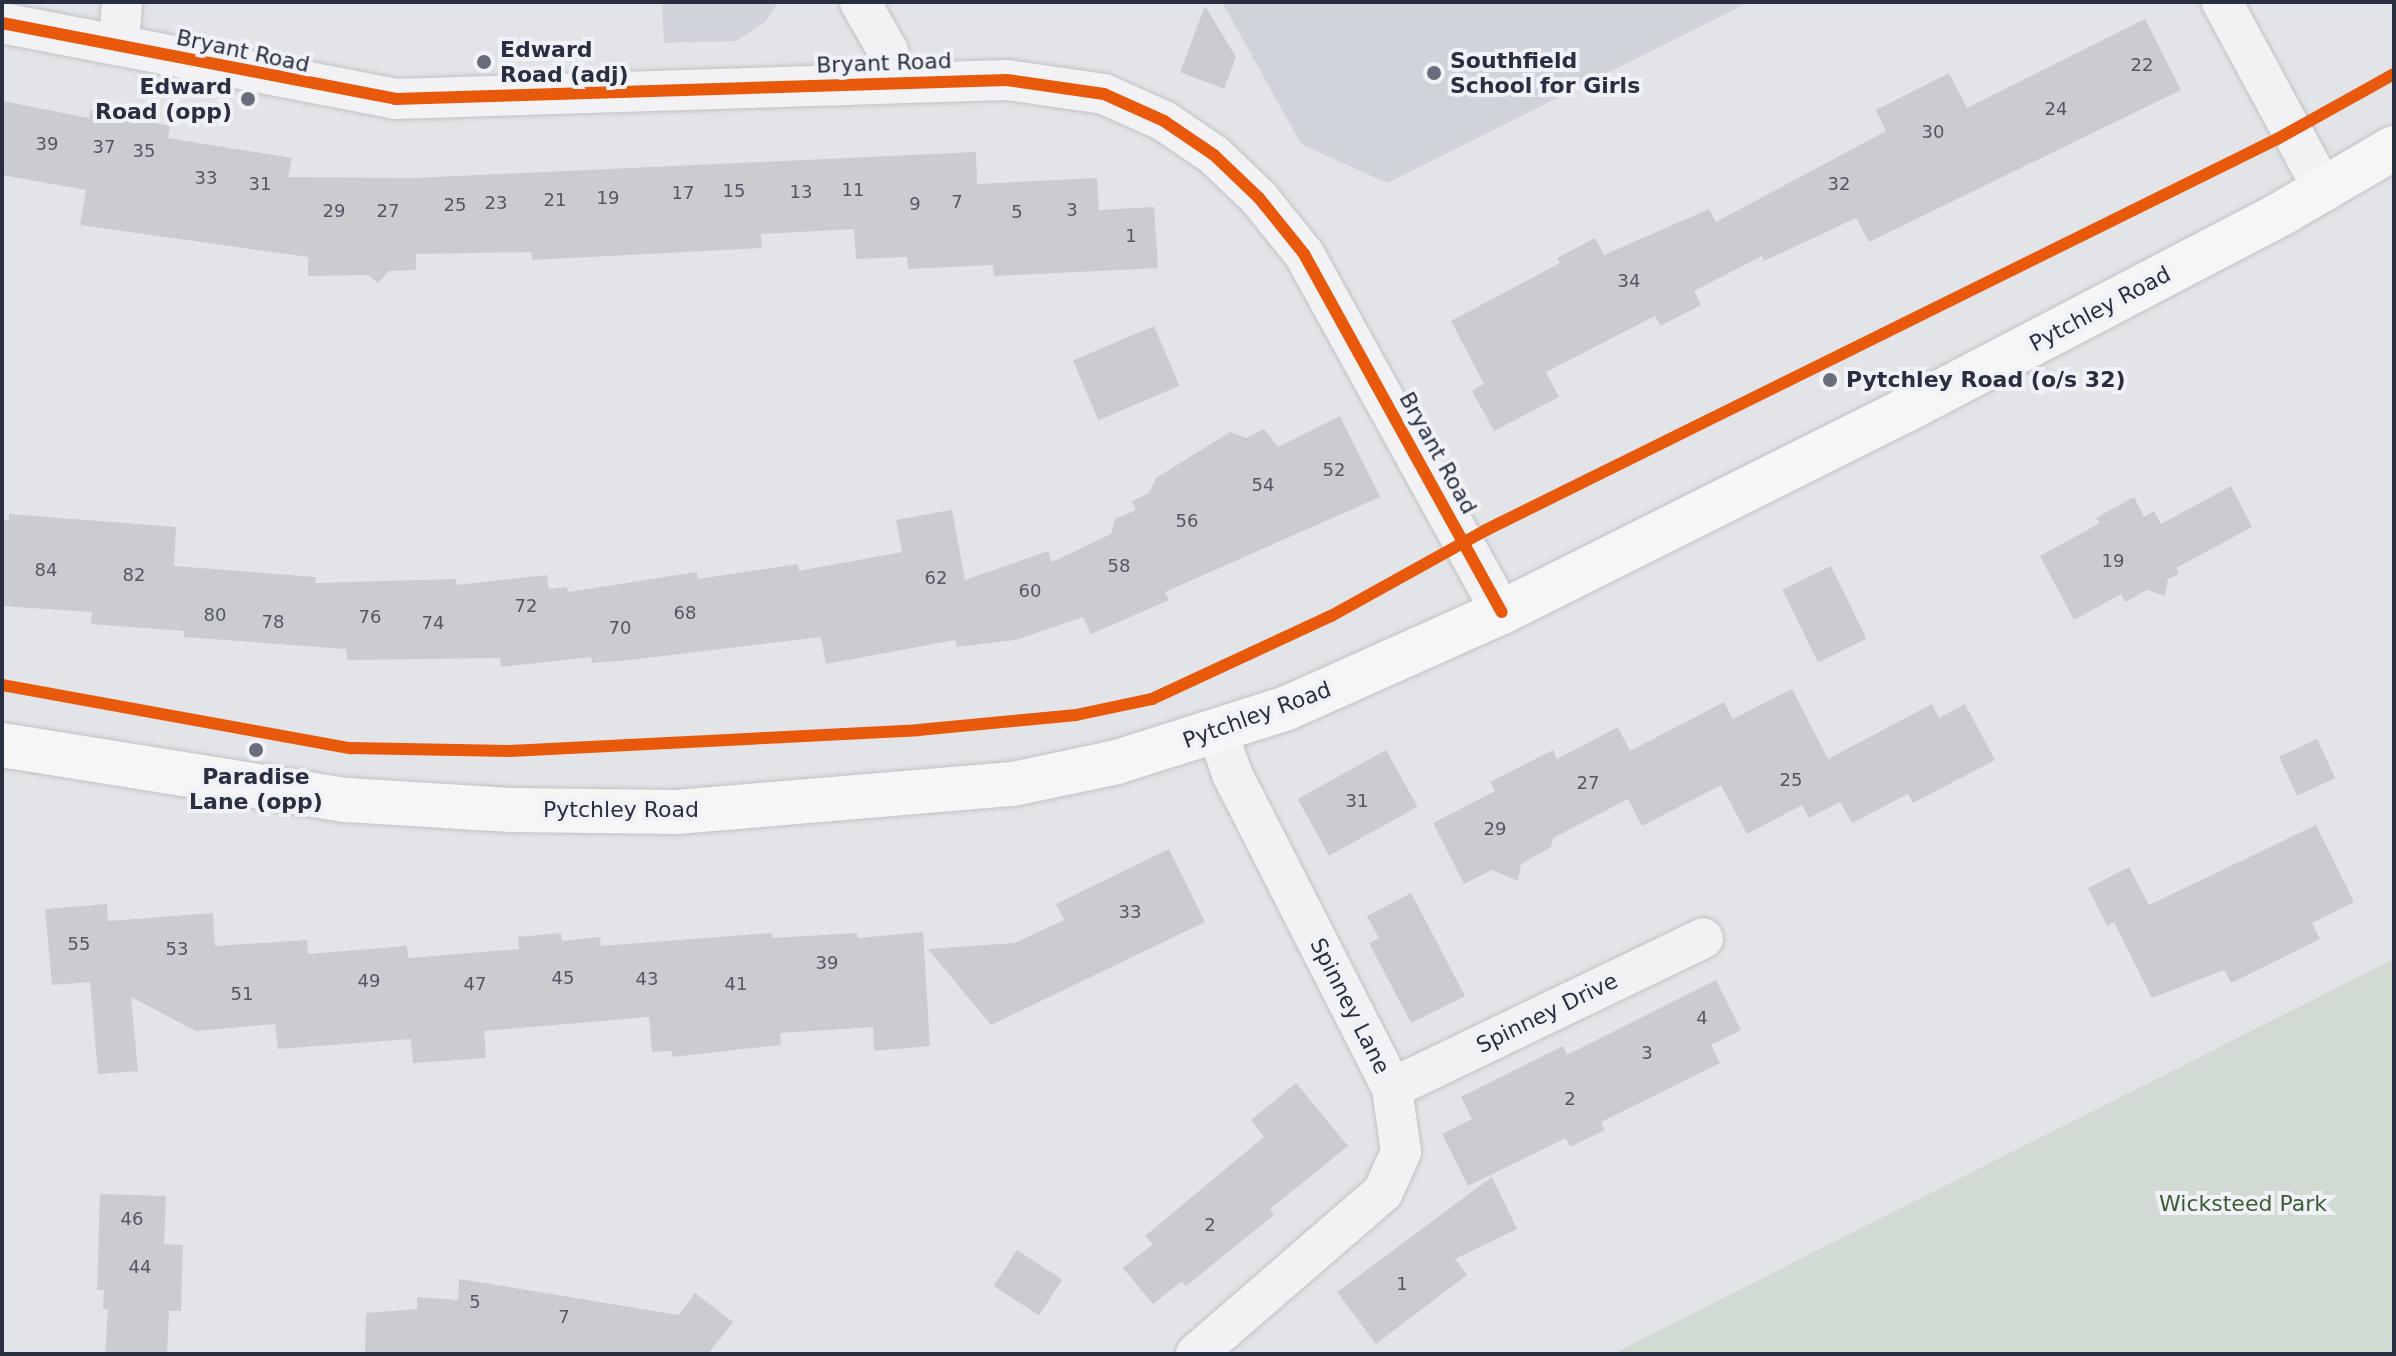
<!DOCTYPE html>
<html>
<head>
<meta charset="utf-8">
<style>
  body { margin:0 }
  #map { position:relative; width:2396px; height:1356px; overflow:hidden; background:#e2e4e7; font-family:"DejaVu Sans",sans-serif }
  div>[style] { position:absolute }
  .built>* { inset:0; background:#d0d3da }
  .green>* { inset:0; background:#d2dbd3 }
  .building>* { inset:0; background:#cbcccf; transform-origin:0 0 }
  .roads { filter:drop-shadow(0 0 2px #c0c2c5) drop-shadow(0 0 2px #c0c2c5) }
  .minor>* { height:40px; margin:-20px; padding:0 20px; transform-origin:20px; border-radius:20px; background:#f2f2f4 }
  .primary>* { height:44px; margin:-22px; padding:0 22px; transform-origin:22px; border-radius:22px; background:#f6f6f7 }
  .cycleway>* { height:12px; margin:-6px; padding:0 6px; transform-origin:6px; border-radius:6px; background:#e8590c }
  .dots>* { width:22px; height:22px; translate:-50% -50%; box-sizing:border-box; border:4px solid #f0f2f7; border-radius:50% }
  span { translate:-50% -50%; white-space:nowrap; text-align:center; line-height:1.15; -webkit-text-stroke:8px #f0f2f7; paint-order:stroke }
  .number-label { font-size:18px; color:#525765 }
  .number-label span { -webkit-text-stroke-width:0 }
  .poi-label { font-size:22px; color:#292f41; font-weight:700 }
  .left { translate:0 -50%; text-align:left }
  .right { translate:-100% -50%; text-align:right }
  .street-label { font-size:22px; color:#292f41 }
  .park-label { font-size:22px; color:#3a5d36 }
  .frame { position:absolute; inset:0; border:4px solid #292f41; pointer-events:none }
</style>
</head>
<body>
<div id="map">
  <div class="built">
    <div style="clip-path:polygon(662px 2px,778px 2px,765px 22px,736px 41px,664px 43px)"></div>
    <div style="clip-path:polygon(1222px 2px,1749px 2px,1387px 183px,1301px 144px)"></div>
  </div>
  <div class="green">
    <div style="clip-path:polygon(2394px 959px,2394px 1354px,1613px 1354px,1865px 1226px)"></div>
  </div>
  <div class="building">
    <div style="clip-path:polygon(1205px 6px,1236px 57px,1224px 89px,1180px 72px)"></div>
    <div style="clip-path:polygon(2145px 19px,2181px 90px,1869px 242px,1856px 218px,1764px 261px,1762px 256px,1694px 291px,1701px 305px,1660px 326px,1655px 316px,1546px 372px,1559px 397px,1494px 431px,1472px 391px,1484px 384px,1451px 321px,1560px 263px,1557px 258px,1595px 238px,1604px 255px,1709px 209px,1716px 222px,1886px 131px,1876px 110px,1949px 73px,1967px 108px)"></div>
    <div style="clip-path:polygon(2px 101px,89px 118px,90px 110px,170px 126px,168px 138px,292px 158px,288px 177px,415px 178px,976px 152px,977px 184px,1097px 178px,1099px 210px,1154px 207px,1158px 268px,994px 276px,993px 265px,908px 269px,907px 257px,856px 259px,854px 229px,761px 234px,762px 248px,532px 260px,531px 252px,416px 254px,416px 270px,389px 271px,378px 283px,368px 275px,308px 276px,308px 257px,80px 225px,86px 190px,2px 175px)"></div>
    <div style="left:1154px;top:326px;width:65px;height:88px;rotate:67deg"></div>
    <div style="clip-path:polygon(1340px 416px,1380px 497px,1165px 592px,1169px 600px,1091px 634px,1083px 617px,1015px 640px,957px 647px,955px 640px,826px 664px,821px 637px,630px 660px,592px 663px,591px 657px,501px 667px,500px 658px,347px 660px,346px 649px,184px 637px,184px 631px,91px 624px,92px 612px,2px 606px,2px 520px,9px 520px,9px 514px,176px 527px,174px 566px,316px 577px,315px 583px,456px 579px,456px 585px,547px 575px,549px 589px,567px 587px,568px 592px,697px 572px,698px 579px,798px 564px,799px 571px,902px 552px,896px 520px,952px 510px,965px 580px,1048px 551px,1052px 562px,1111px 534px,1115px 519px,1136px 510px,1132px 501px,1149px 493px,1156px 478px,1230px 432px,1246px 438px,1264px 429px,1278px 447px)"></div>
    <div style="clip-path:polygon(2231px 486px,2252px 527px,2176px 568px,2179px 574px,2168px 579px,2165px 596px,2147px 590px,2125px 602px,2121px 594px,2074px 620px,2040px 556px,2100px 523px,2096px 518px,2134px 497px,2144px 517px,2154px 511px,2161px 524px)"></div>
    <div style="left:1831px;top:566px;width:81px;height:54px;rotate:64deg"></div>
    <div style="clip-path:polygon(1792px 689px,1828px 759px,1932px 704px,1939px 718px,1965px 704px,1995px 760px,1913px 803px,1908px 794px,1852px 823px,1840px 802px,1809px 818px,1802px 805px,1747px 834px,1721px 785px,1642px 826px,1628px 799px,1553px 838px,1551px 847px,1521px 864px,1518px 881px,1492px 870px,1464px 884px,1433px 823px,1495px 791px,1490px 782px,1553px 750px,1557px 759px,1618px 727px,1630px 751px,1724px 702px,1733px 719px)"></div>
    <div style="left:2317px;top:739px;width:43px;height:42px;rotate:65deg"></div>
    <div style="left:1386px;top:750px;width:65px;height:101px;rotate:61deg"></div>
    <div style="clip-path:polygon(2316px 825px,2354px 902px,2312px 923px,2320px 939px,2231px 983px,2224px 970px,2152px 998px,2114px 922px,2107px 926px,2088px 888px,2129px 867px,2149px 905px)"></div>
    <div style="clip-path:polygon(1169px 849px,1205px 922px,991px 1025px,928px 949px,1015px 943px,1064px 920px,1056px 904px)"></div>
    <div style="clip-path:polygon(1411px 893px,1465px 996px,1411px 1023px,1369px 943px,1379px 938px,1367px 916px)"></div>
    <div style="clip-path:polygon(107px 904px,108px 921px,213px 913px,215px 946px,307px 940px,308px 954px,407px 946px,408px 958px,519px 949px,518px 937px,561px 933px,562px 941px,600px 937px,601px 946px,772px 933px,772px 938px,857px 933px,858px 938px,923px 932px,930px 1046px,874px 1051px,873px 1027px,780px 1033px,781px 1045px,672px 1057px,672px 1051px,652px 1052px,649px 1017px,484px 1031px,486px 1058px,413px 1063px,411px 1039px,278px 1049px,275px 1024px,196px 1031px,131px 997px,138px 1071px,98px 1074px,90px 982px,52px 985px,45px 909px)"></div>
    <div style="clip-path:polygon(1716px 980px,1741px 1030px,1711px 1045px,1720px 1063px,1601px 1122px,1605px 1130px,1570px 1147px,1566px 1138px,1468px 1186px,1442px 1134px,1472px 1119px,1461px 1097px,1563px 1046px,1567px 1055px)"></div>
    <div style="clip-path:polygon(1296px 1083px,1348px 1146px,1270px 1209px,1274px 1215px,1186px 1286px,1182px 1281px,1153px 1304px,1123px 1268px,1153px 1244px,1145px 1236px,1264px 1137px,1251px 1120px)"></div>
    <div style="clip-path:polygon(1492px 1177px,1517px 1229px,1455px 1259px,1467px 1275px,1376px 1344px,1337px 1292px)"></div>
    <div style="clip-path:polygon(100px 1194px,166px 1196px,164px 1244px,183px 1245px,181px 1311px,169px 1311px,167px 1354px,105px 1354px,108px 1309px,103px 1309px,104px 1290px,97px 1290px)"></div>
    <div style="left:1017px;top:1250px;width:54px;height:43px;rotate:33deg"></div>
    <div style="clip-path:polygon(459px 1279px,679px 1315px,695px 1293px,733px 1322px,708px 1354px,365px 1354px,366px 1313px,417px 1309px,417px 1297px,458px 1300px)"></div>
  </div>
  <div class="roads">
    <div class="minor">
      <div style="left:860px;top:2px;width:56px;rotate:60.3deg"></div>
      <div style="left:888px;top:51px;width:31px;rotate:94deg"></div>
      <div style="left:2222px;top:2px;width:215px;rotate:61.6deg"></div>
      <div style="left:2px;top:23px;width:400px;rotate:10.9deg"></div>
      <div style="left:395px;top:99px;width:612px;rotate:-1.78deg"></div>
      <div style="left:1007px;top:80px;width:98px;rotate:8.2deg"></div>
      <div style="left:1104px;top:94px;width:66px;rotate:24.2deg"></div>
      <div style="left:1164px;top:121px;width:60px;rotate:34.2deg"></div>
      <div style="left:1214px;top:155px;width:62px;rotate:43.7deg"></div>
      <div style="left:1259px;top:198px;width:72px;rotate:51.2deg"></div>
      <div style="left:1304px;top:254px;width:409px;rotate:61.1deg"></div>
      <div style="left:119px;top:45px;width:43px;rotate:-86deg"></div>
      <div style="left:1392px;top:1088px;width:345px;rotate:-25.7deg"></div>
      <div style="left:1196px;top:1354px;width:247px;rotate:-40.9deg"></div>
      <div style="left:1383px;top:1192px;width:44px;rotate:-65.8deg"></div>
      <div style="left:1401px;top:1152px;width:65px;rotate:-98deg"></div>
      <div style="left:1392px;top:1088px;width:352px;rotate:-117deg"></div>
      <div style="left:1232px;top:774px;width:43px;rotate:-108.9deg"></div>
    </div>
    <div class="primary">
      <div style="left:2px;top:745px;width:349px;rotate:9.1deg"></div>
      <div style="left:347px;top:800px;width:165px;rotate:3.5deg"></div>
      <div style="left:512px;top:810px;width:165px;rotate:0.7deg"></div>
      <div style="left:677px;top:812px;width:337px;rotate:-4.8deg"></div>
      <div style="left:1013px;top:784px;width:106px;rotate:-11.9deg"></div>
      <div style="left:1117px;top:762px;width:178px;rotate:-17.6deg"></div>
      <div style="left:1287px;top:708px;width:235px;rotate:-24.1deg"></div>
      <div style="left:1502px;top:612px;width:449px;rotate:-26.6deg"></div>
      <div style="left:1904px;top:411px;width:431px;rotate:-27.6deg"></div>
      <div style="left:2286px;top:211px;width:125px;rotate:-30.3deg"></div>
    </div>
  </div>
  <div class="cycleway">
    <div style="left:2px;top:23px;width:400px;rotate:10.9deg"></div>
    <div style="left:395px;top:99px;width:612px;rotate:-1.78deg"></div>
    <div style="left:1007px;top:80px;width:98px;rotate:8.2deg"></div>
    <div style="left:1104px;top:94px;width:66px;rotate:24.2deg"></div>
    <div style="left:1164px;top:121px;width:60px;rotate:34.2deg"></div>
    <div style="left:1214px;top:155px;width:62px;rotate:43.7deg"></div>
    <div style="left:1259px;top:198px;width:72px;rotate:51.2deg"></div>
    <div style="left:1304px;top:254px;width:409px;rotate:61.1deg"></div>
    <div style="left:2px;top:685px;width:354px;rotate:10.3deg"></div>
    <div style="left:350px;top:748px;width:160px;rotate:1.1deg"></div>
    <div style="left:510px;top:751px;width:409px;rotate:-2.9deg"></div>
    <div style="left:918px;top:730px;width:159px;rotate:-5.4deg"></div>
    <div style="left:1076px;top:715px;width:78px;rotate:-11.9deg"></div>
    <div style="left:1152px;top:699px;width:197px;rotate:-24.9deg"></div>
    <div style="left:1331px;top:616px;width:177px;rotate:-29deg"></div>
    <div style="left:1486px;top:530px;width:882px;rotate:-26.3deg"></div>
    <div style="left:2277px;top:139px;width:134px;rotate:-29.1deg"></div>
  </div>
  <div class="dots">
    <div style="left:484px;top:62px;background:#6a6e7b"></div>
    <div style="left:1434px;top:73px;background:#6a6e7b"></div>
    <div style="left:248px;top:99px;background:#6a6e7b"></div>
    <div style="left:1830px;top:380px;background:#6a6e7b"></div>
    <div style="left:256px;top:750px;background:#6a6e7b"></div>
  </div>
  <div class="number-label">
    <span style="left:2142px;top:65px">22</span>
    <span style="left:2056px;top:109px">24</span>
    <span style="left:1933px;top:132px">30</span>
    <span style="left:47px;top:144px">39</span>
    <span style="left:104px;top:147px">37</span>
    <span style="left:144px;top:151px">35</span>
    <span style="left:206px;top:178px">33</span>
    <span style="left:260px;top:184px">31</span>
    <span style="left:1839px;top:184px">32</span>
    <span style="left:853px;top:190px">11</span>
    <span style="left:734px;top:191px">15</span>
    <span style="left:801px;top:192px">13</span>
    <span style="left:683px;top:193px">17</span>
    <span style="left:608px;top:198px">19</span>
    <span style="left:555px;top:200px">21</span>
    <span style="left:957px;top:202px">7</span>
    <span style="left:496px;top:203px">23</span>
    <span style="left:915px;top:204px">9</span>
    <span style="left:455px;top:205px">25</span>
    <span style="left:1072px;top:210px">3</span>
    <span style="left:334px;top:211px">29</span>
    <span style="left:388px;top:211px">27</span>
    <span style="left:1017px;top:212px">5</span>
    <span style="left:1131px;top:236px">1</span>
    <span style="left:1629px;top:281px">34</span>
    <span style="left:1334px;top:470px">52</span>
    <span style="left:1263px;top:485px">54</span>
    <span style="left:1187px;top:521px">56</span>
    <span style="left:2113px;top:561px">19</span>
    <span style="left:1119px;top:566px">58</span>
    <span style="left:46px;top:570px">84</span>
    <span style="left:134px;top:575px">82</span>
    <span style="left:936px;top:578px">62</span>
    <span style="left:1030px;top:591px">60</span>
    <span style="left:526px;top:606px">72</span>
    <span style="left:685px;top:613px">68</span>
    <span style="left:215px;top:615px">80</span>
    <span style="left:370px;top:617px">76</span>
    <span style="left:273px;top:622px">78</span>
    <span style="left:433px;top:623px">74</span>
    <span style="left:620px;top:628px">70</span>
    <span style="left:1791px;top:780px">25</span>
    <span style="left:1588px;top:783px">27</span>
    <span style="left:1357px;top:801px">31</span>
    <span style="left:1495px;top:829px">29</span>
    <span style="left:1130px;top:912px">33</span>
    <span style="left:79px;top:944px">55</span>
    <span style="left:177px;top:949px">53</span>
    <span style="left:827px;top:963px">39</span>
    <span style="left:563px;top:978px">45</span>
    <span style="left:647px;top:979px">43</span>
    <span style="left:369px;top:981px">49</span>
    <span style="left:475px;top:984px">47</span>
    <span style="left:736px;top:984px">41</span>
    <span style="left:242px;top:994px">51</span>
    <span style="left:1702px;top:1018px">4</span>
    <span style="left:1647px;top:1053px">3</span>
    <span style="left:1570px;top:1099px">2</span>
    <span style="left:132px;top:1219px">46</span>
    <span style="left:1210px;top:1225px">2</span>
    <span style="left:140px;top:1267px">44</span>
    <span style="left:1402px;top:1284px">1</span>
    <span style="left:475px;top:1302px">5</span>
    <span style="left:564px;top:1317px">7</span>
  </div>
  <div class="poi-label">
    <span class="left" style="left:500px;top:62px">Edward<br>Road (adj)</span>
    <span class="left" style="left:1450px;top:73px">Southfield<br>School for Girls</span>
    <span class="right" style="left:232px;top:99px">Edward<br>Road (opp)</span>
    <span class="left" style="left:1846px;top:380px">Pytchley Road (o/s 32)</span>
    <span style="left:256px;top:789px">Paradise<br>Lane (opp)</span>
  </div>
  <div class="street-label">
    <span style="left:243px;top:51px;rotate:12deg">Bryant Road</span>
    <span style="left:884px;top:63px;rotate:-2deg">Bryant Road</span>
    <span style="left:2100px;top:309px;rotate:-28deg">Pytchley Road</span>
    <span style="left:1438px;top:453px;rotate:61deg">Bryant Road</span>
    <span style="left:1257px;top:715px;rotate:-20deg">Pytchley Road</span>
    <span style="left:621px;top:810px">Pytchley Road</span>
    <span style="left:1350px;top:1006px;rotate:63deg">Spinney Lane</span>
    <span style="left:1547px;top:1013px;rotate:-26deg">Spinney Drive</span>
  </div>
  <div class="park-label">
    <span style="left:2243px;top:1204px">Wicksteed Park</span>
  </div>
  <div class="frame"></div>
</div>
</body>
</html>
